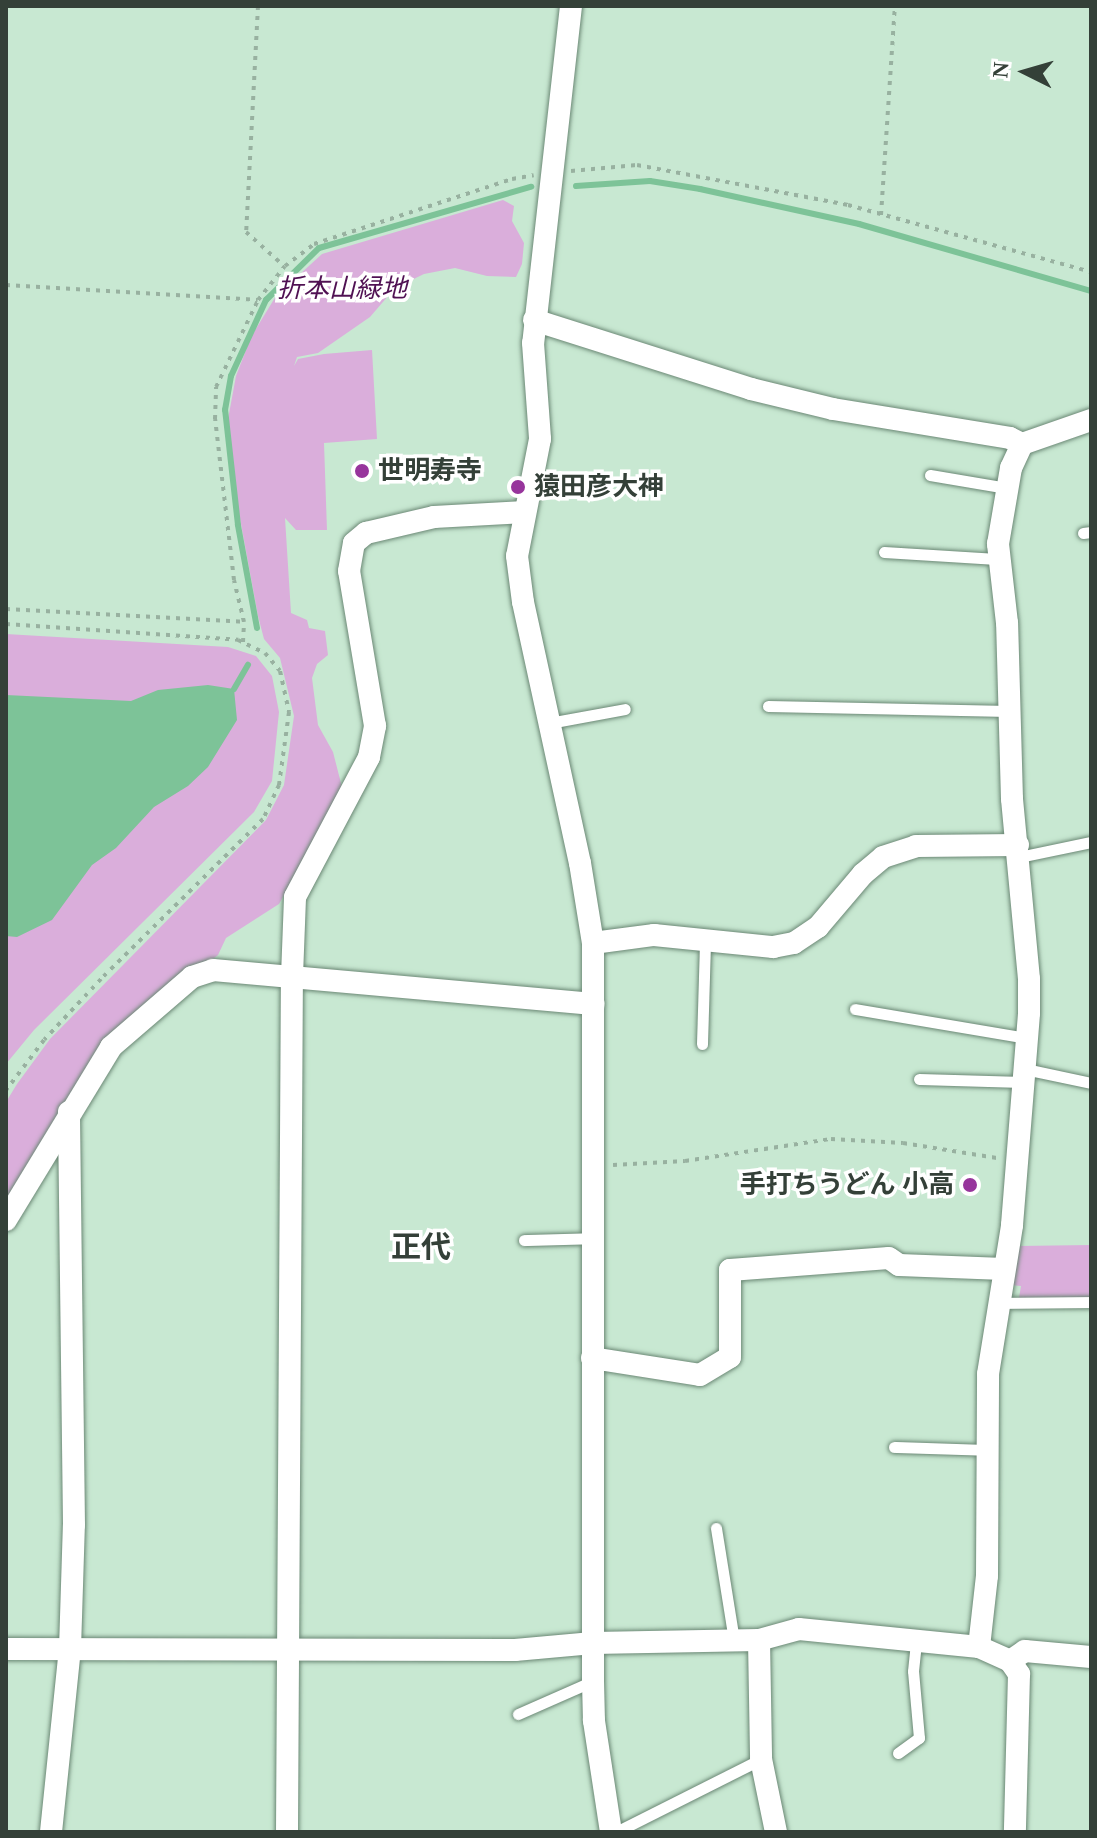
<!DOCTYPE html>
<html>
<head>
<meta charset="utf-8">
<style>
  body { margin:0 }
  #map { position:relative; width:1097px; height:1838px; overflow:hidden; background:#c8e8d2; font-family:"Times New Roman","Noto Sans JP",serif }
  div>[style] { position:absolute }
  .green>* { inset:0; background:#daaedb }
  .water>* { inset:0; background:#7dc398 }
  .stream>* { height:6px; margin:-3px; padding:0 3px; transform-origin:3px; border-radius:3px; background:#7dc398 }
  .path>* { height:4px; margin-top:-2px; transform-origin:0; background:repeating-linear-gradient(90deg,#98b1a0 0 4px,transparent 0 10px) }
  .roads { filter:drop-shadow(0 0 2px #6b8875) drop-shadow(0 0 2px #6b8875) }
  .service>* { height:11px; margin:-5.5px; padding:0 5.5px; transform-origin:5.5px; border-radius:5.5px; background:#fff }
  .minor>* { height:22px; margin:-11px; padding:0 11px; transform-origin:11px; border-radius:11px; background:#fff }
  .dots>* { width:22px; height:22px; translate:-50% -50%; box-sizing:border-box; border:4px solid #fff; border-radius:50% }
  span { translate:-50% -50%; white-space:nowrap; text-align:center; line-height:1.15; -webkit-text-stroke:7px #fff; paint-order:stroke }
  .park-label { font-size:26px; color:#501153; font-style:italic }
  .poi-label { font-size:26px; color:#344038; font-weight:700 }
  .left { translate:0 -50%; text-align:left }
  .right { translate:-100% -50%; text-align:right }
  .quarter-label { font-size:30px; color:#344038; font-weight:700 }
  .frame { position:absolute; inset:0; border:8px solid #344038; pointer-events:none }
  .north { position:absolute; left:985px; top:32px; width:80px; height:80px; -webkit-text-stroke:6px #fff; paint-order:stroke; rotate:275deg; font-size:22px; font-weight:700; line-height:32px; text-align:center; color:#344038 }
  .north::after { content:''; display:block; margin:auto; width:28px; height:36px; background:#344038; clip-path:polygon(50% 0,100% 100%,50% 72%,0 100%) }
</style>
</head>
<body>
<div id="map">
  <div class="green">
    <div style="clip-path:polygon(503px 200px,514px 206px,512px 221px,524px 243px,522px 264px,516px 277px,487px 276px,455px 268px,424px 274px,395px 288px,370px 317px,318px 353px,297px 357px,294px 366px,298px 359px,324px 354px,372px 350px,377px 439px,324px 443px,327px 530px,296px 530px,285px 518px,291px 613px,307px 620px,309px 628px,325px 631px,328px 655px,317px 664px,312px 678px,318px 725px,333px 752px,343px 791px,279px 904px,226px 938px,218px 955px,142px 1015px,6px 1209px,6px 1102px,17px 1084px,50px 1039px,266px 820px,284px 785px,294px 716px,280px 658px,264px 639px,258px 616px,236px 497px,228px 419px,236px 376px,251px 337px,276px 296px,322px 254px)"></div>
    <div style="clip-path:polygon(6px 634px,228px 647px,256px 656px,272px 676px,279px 712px,272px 781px,254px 812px,34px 1030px,6px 1064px)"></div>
    <div style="clip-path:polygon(1091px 1245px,1091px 1298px,1019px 1298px,1021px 1286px,1011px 1285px,1018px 1246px)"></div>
  </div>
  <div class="water">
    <div style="clip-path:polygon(208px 685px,234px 689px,237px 720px,208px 767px,188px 786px,154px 807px,116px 848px,92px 865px,52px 920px,17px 937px,6px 936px,6px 695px,131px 701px,158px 690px)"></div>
  </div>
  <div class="stream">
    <div style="left:576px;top:186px;width:74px;rotate:-3.9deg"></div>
    <div style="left:650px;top:181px;width:51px;rotate:9.1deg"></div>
    <div style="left:700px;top:189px;width:163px;rotate:12.4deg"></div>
    <div style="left:859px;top:224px;width:241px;rotate:16.1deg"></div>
    <div style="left:257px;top:628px;width:105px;rotate:-100.5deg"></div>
    <div style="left:238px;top:525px;width:116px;rotate:-96.4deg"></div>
    <div style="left:225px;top:410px;width:35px;rotate:-80deg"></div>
    <div style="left:231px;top:376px;width:84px;rotate:-65.3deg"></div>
    <div style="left:266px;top:300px;width:74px;rotate:-44.5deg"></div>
    <div style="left:319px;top:248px;width:221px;rotate:-16.1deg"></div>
    <div style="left:234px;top:689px;width:28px;rotate:-60deg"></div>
  </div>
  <div class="path">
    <div style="left:258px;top:6px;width:226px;rotate:93deg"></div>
    <div style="left:246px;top:232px;width:51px;rotate:41.8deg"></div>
    <div style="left:571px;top:171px;width:66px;rotate:-5.2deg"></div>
    <div style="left:637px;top:165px;width:215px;rotate:10.7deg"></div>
    <div style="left:848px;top:205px;width:252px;rotate:15.4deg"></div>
    <div style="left:881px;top:215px;width:209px;rotate:-86.2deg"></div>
    <div style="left:6px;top:285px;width:252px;rotate:3.4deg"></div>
    <div style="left:6px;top:609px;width:238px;rotate:3.1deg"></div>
    <div style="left:244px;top:622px;width:43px;rotate:-103.4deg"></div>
    <div style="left:234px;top:580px;width:162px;rotate:-96.7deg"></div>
    <div style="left:215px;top:419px;width:32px;rotate:-88deg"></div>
    <div style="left:216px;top:387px;width:97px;rotate:-64.2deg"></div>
    <div style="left:258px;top:300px;width:43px;rotate:-51.5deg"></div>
    <div style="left:285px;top:266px;width:36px;rotate:-37deg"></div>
    <div style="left:314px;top:244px;width:208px;rotate:-18.2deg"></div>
    <div style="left:512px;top:179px;width:22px;rotate:-10deg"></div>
    <div style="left:6px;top:624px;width:233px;rotate:3.9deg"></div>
    <div style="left:238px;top:640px;width:30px;rotate:26deg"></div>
    <div style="left:265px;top:653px;width:23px;rotate:50deg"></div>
    <div style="left:280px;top:671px;width:42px;rotate:77.6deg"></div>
    <div style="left:289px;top:712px;width:74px;rotate:97.8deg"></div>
    <div style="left:279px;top:785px;width:38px;rotate:115deg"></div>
    <div style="left:263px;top:819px;width:228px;rotate:135.4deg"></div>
    <div style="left:101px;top:979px;width:83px;rotate:133.1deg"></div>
    <div style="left:44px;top:1040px;width:63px;rotate:127.2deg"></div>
    <div style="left:243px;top:642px;width:20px;rotate:-87deg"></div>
    <div style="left:613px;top:1165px;width:72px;rotate:-3.2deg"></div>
    <div style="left:685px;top:1161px;width:148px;rotate:-8.6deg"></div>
    <div style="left:831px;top:1139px;width:72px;rotate:3.2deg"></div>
    <div style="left:903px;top:1143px;width:95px;rotate:9.1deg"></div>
  </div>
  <div class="roads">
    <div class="service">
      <div style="left:930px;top:475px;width:78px;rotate:9.6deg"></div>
      <div style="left:1083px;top:533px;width:8px;rotate:-7deg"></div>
      <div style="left:884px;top:552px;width:113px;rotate:3.5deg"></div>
      <div style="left:768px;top:706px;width:241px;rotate:1.2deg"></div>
      <div style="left:549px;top:723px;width:77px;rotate:-10.4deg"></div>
      <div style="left:1019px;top:857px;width:74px;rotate:-11.8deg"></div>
      <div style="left:855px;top:1009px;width:174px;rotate:9.6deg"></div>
      <div style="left:702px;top:1044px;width:104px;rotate:-88.3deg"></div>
      <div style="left:1025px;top:1069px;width:67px;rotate:12deg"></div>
      <div style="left:919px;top:1079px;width:104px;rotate:1.7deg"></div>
      <div style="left:524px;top:1240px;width:70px;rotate:-1.6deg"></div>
      <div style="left:997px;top:1303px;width:94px;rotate:-0.6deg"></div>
      <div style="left:894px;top:1447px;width:94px;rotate:1.8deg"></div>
      <div style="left:716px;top:1528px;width:113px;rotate:80.9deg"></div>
      <div style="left:518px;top:1714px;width:82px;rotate:-23.7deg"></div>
      <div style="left:898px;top:1753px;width:26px;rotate:-36deg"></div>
      <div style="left:919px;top:1738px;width:67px;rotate:-95.1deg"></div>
      <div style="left:913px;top:1671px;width:30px;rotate:-84deg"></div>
      <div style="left:616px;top:1832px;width:162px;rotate:-26.7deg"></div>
    </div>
    <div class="minor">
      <div style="left:571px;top:6px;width:339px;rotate:96.4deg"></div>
      <div style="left:533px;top:343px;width:96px;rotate:85.8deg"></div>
      <div style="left:540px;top:439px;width:119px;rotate:101.1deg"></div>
      <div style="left:517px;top:556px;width:46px;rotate:82.6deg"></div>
      <div style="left:523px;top:602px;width:267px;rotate:77.7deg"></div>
      <div style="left:580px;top:863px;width:81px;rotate:80.8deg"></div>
      <div style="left:593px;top:943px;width:738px;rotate:90deg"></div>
      <div style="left:593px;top:1681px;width:40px;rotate:88.6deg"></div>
      <div style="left:594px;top:1721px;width:112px;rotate:81.3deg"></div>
      <div style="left:534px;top:320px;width:228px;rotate:17.6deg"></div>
      <div style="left:751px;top:389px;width:84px;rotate:13.7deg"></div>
      <div style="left:833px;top:409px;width:179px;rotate:9.3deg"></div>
      <div style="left:1010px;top:438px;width:13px;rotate:27deg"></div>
      <div style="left:593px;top:943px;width:62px;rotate:-7.5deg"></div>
      <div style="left:654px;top:935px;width:120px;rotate:5.8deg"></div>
      <div style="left:773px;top:947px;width:21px;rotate:-11deg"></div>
      <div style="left:794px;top:943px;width:29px;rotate:-34deg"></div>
      <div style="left:818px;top:927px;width:70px;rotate:-49.7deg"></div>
      <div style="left:863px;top:874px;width:26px;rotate:-40deg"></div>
      <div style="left:883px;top:857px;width:35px;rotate:-18deg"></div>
      <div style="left:916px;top:846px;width:102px;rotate:-0.6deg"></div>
      <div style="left:6px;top:1220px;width:202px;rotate:-58.7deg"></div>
      <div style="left:111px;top:1047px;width:107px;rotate:-40.8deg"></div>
      <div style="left:192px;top:977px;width:22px;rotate:-18deg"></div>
      <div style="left:213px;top:970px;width:382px;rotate:5.1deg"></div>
      <div style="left:592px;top:1358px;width:109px;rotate:8.9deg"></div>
      <div style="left:700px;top:1375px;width:35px;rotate:-31deg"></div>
      <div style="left:730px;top:1357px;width:87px;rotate:-90deg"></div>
      <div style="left:730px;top:1270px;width:159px;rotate:-4.3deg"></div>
      <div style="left:889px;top:1258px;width:12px;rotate:35deg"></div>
      <div style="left:899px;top:1265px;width:105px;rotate:2.2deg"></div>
      <div style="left:759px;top:1640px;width:119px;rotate:89deg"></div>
      <div style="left:761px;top:1759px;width:75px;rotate:78.4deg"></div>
      <div style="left:979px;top:1647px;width:71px;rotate:-83.6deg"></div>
      <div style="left:987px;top:1576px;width:202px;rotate:-89.7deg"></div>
      <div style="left:988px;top:1374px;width:151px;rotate:-80.8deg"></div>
      <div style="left:1012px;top:1225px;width:213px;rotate:-85.4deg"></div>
      <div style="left:1029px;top:1013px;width:34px;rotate:-90deg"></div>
      <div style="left:1029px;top:979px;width:181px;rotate:-95.4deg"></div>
      <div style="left:1012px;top:799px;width:176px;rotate:-91.6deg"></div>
      <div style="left:1007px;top:623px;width:80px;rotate:-96.5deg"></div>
      <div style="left:998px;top:544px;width:77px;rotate:-80.3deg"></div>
      <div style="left:1011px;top:468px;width:26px;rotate:-65deg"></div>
      <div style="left:1022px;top:444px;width:73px;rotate:-19.2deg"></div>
      <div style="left:6px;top:1649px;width:509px;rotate:0.11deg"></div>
      <div style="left:515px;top:1650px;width:78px;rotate:-5.1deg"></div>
      <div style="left:593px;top:1643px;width:166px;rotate:-1deg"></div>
      <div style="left:759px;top:1640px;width:41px;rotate:-15.4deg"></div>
      <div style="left:799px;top:1629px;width:181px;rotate:5.7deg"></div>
      <div style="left:979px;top:1647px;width:34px;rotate:24deg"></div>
      <div style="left:1010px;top:1661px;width:16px;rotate:55deg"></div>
      <div style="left:1019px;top:1674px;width:158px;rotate:91.5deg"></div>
      <div style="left:1010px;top:1661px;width:18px;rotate:-34deg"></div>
      <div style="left:1025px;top:1651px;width:66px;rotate:5.2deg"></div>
      <div style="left:51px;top:1832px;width:184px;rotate:-84.1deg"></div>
      <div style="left:70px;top:1649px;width:124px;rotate:-88.2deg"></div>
      <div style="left:74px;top:1525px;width:413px;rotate:-90.7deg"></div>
      <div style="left:287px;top:1832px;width:856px;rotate:-89.67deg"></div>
      <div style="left:292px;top:976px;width:79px;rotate:-87.8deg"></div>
      <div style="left:295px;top:897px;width:158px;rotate:-62.1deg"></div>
      <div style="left:369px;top:757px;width:32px;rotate:-79deg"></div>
      <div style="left:375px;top:726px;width:157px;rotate:-99.5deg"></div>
      <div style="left:349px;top:571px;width:28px;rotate:-80deg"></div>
      <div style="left:354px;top:543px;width:16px;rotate:-40deg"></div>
      <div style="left:366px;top:533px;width:70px;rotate:-13.2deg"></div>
      <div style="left:434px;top:517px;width:91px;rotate:-3.1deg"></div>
    </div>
  </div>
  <div class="dots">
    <div style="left:362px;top:471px;background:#97359c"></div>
    <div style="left:518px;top:487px;background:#97359c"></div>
    <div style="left:970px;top:1185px;background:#97359c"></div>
  </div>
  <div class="park-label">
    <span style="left:342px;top:289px">折本山緑地</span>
  </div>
  <div class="poi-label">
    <span class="left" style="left:378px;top:471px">世明寿寺</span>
    <span class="left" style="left:534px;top:487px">猿田彦大神</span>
    <span class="right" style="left:954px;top:1185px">手打ちうどん 小高</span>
  </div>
  <div class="quarter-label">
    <span style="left:421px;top:1247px">正代</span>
  </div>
  <div class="frame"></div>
  <div class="north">N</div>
</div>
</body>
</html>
